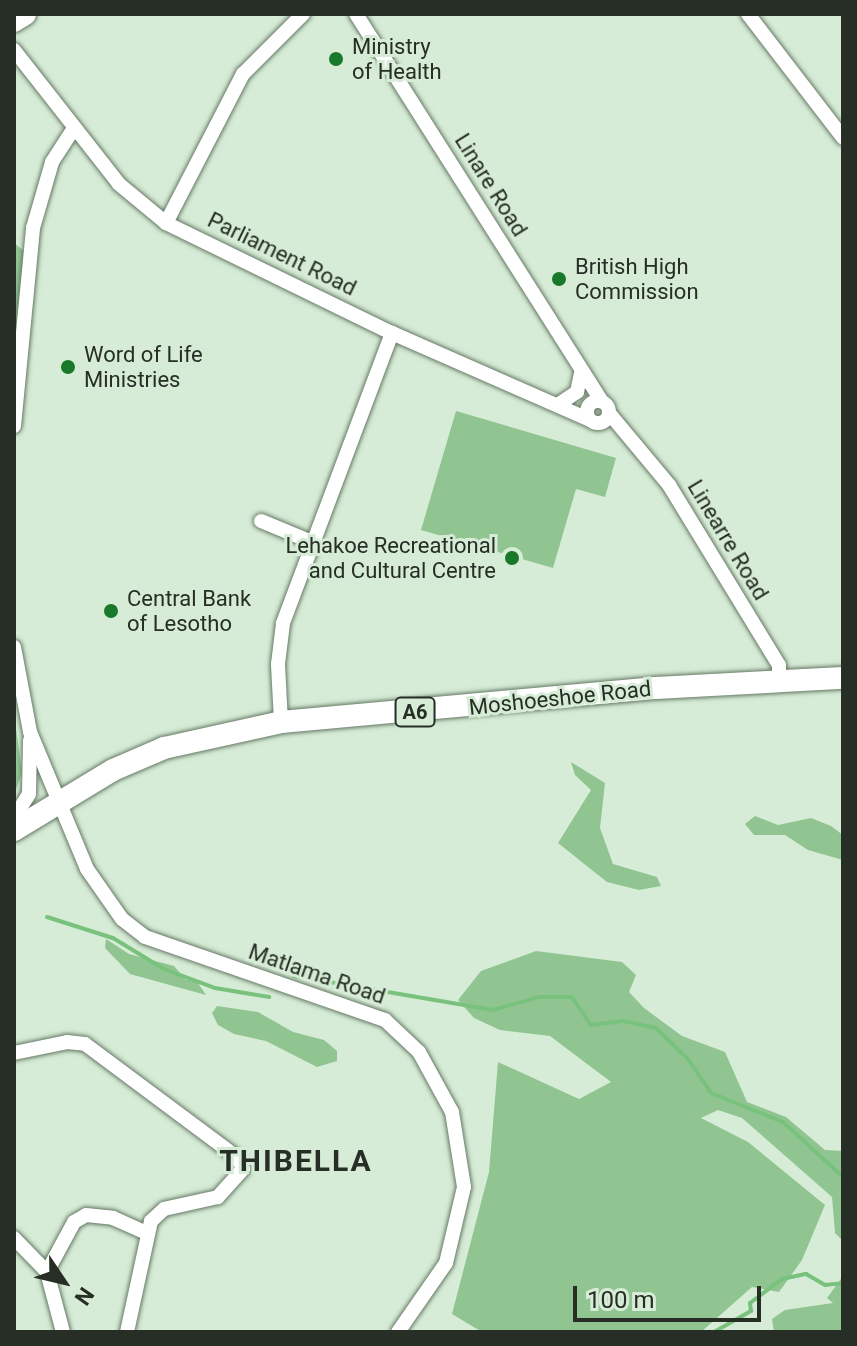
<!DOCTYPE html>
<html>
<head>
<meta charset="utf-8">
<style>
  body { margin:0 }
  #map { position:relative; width:857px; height:1346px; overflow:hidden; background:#d6ecd6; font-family:Roboto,sans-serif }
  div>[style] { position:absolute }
  .green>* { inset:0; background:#90c592 }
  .stream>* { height:4px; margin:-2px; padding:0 2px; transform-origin:2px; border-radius:2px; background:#79c27e }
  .roads { filter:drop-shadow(0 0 2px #667966) drop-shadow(0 0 2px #667966) }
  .street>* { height:14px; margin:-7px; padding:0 7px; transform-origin:7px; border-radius:7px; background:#fff }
  .street>.ring { margin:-7px; padding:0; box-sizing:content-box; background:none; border:14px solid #fff; border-radius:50% }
  .primary>* { height:22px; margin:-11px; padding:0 11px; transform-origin:11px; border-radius:11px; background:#fff }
  .dots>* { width:22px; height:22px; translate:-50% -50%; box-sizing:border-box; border:4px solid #d6ecd6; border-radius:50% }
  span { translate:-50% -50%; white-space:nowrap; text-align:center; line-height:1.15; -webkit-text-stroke:6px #d6ecd6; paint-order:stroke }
  .shield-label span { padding:2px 6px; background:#d6ecd6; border:2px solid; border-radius:6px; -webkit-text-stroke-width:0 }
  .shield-label { font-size:20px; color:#262e26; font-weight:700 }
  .poi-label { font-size:22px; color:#262e26 }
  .left { translate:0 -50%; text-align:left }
  .right { translate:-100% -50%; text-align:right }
  .street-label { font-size:22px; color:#262e26 }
  .district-label { font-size:30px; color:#262e26; font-weight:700; letter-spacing:2px }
  .frame { position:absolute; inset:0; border:16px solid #262e26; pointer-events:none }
  .north { position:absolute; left:24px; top:1242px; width:80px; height:80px; -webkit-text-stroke:6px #d6ecd6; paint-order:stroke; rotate:125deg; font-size:22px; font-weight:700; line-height:32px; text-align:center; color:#262e26 }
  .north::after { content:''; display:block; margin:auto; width:28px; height:36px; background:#262e26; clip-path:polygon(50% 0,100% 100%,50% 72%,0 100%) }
  .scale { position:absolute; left:573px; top:1286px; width:188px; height:36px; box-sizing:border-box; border:4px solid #262e26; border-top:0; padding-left:10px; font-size:24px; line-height:28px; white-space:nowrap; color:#262e26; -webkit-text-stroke:6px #d6ecd6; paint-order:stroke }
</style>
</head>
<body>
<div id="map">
  <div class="green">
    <div style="clip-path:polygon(14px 243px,29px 255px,14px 406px)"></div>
    <div style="clip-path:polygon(456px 411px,616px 458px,605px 497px,576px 489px,553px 568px,421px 530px)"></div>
    <div style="clip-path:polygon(14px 714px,22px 772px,14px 796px)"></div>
    <div style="clip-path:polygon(571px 762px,605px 783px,600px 828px,613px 864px,657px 877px,661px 886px,639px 890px,607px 882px,558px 843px,591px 790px,575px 775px)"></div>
    <div style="clip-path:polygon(755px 816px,778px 825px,811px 818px,831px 826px,843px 835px,843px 860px,808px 850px,785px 835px,754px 835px,745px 824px)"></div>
    <div style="clip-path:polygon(106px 939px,129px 954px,174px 966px,186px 980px,196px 980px,206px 995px,130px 974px,105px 948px)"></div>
    <div style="clip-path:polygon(536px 951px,622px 962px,636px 975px,629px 992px,644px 1008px,682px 1036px,725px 1052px,747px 1102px,786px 1117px,825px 1150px,843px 1151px,843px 1241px,835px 1233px,832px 1197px,742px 1118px,718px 1110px,701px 1118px,748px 1142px,825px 1205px,802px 1260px,779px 1292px,752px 1287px,701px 1332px,482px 1332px,452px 1314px,489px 1172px,498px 1062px,579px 1099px,611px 1082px,550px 1036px,500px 1030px,474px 1018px,458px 1000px,481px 971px)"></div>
    <div style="clip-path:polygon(217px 1006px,258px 1012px,293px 1032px,324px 1040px,337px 1051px,337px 1061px,317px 1067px,266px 1041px,234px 1034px,218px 1025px,212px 1013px)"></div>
    <div style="clip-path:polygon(843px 1276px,843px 1332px,774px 1332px,772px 1319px,785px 1310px,833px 1303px,827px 1298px)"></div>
  </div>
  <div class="stream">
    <div style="left:47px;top:917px;width:69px;rotate:17.7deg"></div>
    <div style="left:113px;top:938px;width:60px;rotate:31.3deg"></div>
    <div style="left:164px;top:969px;width:54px;rotate:20.4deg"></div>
    <div style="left:215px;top:988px;width:55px;rotate:9.5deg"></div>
    <div style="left:294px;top:976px;width:202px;rotate:9.7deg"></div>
    <div style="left:493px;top:1010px;width:48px;rotate:-15.8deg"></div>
    <div style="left:539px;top:997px;width:33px"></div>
    <div style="left:572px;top:997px;width:34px;rotate:56deg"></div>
    <div style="left:591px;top:1025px;width:32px;rotate:-7deg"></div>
    <div style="left:623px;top:1021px;width:34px;rotate:12deg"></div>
    <div style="left:656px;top:1028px;width:45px;rotate:44.1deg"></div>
    <div style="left:688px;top:1059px;width:41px;rotate:55.9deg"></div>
    <div style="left:711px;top:1093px;width:78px;rotate:21.9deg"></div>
    <div style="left:783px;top:1122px;width:81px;rotate:42.5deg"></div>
    <div style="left:714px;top:1332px;width:43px;rotate:-29.6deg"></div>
    <div style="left:751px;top:1311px;width:8px;rotate:-97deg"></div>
    <div style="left:750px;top:1303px;width:40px;rotate:-37deg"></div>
    <div style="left:782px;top:1279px;width:25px;rotate:-12deg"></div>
    <div style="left:806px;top:1274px;width:22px;rotate:30deg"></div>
    <div style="left:825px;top:1285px;width:18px;rotate:-6deg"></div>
  </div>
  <div class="roads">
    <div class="street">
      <div style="left:356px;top:14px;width:459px;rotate:57.6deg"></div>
      <div style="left:748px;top:14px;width:156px;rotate:52.5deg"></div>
      <div style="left:14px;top:50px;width:170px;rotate:51.9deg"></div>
      <div style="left:119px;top:184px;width:61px;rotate:39.7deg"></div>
      <div style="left:166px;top:223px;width:251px;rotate:26deg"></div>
      <div style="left:392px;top:333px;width:216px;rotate:23.7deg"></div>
      <div style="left:166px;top:223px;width:168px;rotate:-62.7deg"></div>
      <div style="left:243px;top:74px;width:85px;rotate:-45deg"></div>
      <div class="ring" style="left:587px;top:401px;width:8px;height:8px"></div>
      <div style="left:559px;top:404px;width:22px;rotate:-34deg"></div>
      <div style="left:577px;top:392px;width:19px;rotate:-78deg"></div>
      <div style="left:609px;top:413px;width:94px;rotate:50.2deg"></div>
      <div style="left:669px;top:485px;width:211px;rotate:58.6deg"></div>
      <div style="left:779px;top:665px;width:16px;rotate:90deg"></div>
      <div style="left:14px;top:426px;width:199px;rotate:-84.5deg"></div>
      <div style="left:33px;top:228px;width:69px;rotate:-73.9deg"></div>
      <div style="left:52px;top:162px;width:38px;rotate:-57deg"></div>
      <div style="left:261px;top:521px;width:57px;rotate:22.5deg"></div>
      <div style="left:14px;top:647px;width:86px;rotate:79.3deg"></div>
      <div style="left:30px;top:732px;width:148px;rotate:67.4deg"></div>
      <div style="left:87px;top:869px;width:61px;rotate:55deg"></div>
      <div style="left:122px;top:919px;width:29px;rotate:38deg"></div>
      <div style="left:145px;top:937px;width:254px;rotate:19.1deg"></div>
      <div style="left:385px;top:1020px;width:47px;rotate:43.3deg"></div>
      <div style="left:419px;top:1052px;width:68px;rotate:61.2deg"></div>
      <div style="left:452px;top:1112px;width:76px;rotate:80.9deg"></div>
      <div style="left:464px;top:1187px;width:78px;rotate:103.3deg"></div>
      <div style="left:446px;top:1263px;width:84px;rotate:124.8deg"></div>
      <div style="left:281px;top:722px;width:58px;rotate:-93deg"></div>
      <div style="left:278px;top:664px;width:41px;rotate:-83deg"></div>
      <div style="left:283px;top:623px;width:310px;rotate:-69.4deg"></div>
      <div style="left:14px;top:818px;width:28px;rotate:-58deg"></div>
      <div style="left:29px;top:794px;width:54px;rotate:-88.9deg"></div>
      <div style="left:14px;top:1053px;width:54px;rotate:-11.7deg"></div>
      <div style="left:67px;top:1042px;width:18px;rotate:6deg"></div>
      <div style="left:85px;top:1044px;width:191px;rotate:36.7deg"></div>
      <div style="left:238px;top:1158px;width:12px;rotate:66deg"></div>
      <div style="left:243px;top:1169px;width:38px;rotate:132deg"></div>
      <div style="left:218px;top:1197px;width:55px;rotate:167.5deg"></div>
      <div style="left:164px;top:1209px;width:18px;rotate:137deg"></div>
      <div style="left:151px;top:1221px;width:114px;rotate:102.2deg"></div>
      <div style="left:14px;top:1238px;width:47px;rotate:45.9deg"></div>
      <div style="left:47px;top:1272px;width:62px;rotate:75.1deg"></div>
      <div style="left:47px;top:1272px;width:57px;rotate:-61.6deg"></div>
      <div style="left:74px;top:1222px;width:14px;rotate:-30deg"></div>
      <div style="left:86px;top:1215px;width:27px;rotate:6deg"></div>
      <div style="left:113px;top:1218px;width:37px;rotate:24deg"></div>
    </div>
    <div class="primary">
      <div style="left:14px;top:21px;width:13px;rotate:-32deg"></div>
      <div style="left:14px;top:830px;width:116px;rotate:-31.2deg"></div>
      <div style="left:113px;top:770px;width:56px;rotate:-23.3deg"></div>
      <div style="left:164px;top:748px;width:120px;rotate:-12.5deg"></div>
      <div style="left:281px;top:722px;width:377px;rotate:-5.2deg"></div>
      <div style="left:656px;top:688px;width:187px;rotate:-3.1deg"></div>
    </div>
  </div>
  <div class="dots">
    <div style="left:336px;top:59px;background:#19792a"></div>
    <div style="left:559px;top:279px;background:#19792a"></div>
    <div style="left:68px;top:367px;background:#19792a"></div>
    <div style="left:512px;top:558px;background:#19792a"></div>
    <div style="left:111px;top:611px;background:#19792a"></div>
  </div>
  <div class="shield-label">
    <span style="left:415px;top:712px">A6</span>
  </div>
  <div class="poi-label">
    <span class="left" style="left:352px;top:59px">Ministry<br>of Health</span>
    <span class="left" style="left:575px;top:279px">British High<br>Commission</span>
    <span class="left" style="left:84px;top:367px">Word of Life<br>Ministries</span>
    <span class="right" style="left:496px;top:558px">Lehakoe Recreational<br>and Cultural Centre</span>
    <span class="left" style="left:127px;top:611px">Central Bank<br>of Lesotho</span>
  </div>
  <div class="street-label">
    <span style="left:491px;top:185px;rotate:58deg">Linare Road</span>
    <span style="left:282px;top:254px;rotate:26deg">Parliament Road</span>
    <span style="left:728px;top:540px;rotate:59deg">Linearre Road</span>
    <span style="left:560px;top:698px;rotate:-6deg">Moshoeshoe Road</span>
    <span style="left:317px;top:974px;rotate:19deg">Matlama Road</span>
  </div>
  <div class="district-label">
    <span style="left:296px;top:1161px">THIBELLA</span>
  </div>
  <div class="frame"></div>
  <div class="north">N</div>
  <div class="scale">100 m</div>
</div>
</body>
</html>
